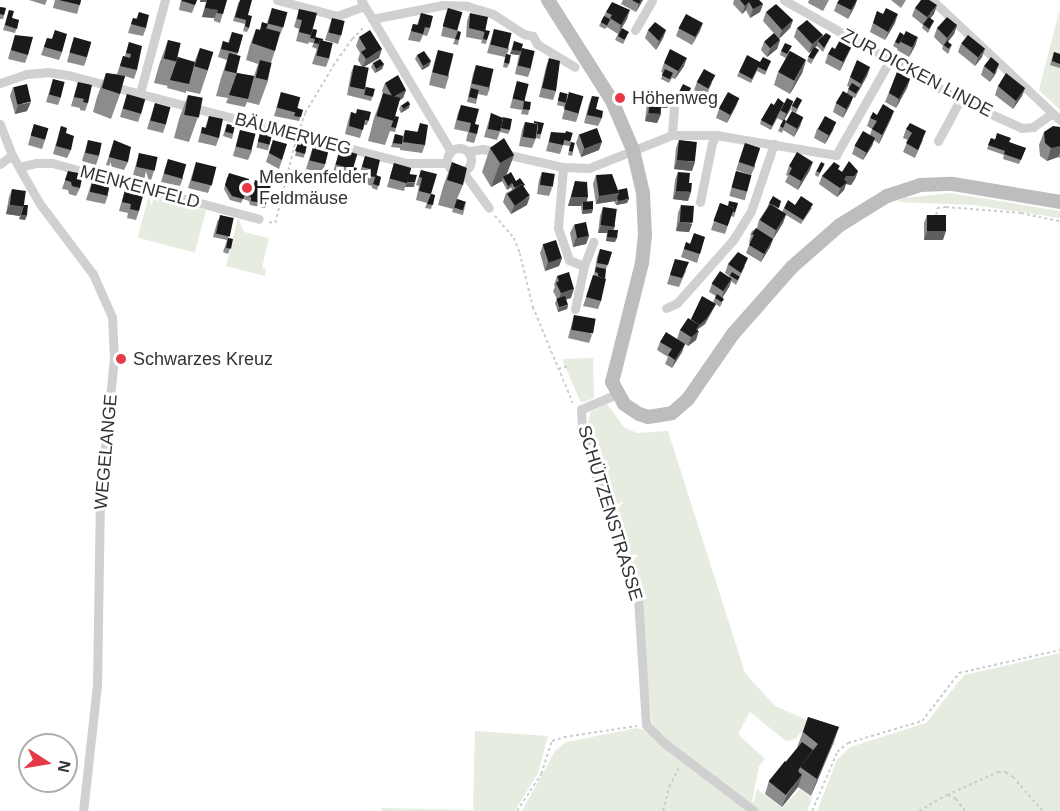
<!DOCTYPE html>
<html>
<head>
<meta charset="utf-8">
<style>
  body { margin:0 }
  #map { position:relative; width:1060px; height:811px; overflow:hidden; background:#fff; font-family:Helvetica,sans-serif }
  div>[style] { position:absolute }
  .green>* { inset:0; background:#e6ecdf; transform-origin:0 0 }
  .path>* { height:1.5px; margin-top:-0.75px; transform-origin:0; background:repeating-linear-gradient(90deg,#cdcdcd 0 3px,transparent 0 6px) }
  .minor>* { height:9px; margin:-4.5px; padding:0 4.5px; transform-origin:4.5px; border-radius:4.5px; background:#d0d0d0 }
  .minor>.ring { margin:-4.5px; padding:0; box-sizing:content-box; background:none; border:9px solid #d0d0d0; border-radius:50% }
  .secondary>* { height:14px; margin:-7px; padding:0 7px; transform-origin:7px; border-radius:7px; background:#bdbdbd }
  .wall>* { inset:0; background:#8c8c8c; transform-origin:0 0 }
  .shaded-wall>* { inset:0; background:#5f5f5f }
  .building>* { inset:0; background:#1a1a1a; transform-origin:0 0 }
  .dots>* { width:16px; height:16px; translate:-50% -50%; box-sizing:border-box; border:3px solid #fff; border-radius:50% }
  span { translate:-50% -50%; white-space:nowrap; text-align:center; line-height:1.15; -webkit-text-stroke:6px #fff; paint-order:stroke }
  .street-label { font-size:18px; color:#333 }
  .poi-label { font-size:18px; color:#333 }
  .left { translate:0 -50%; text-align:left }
  .north { position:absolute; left:18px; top:733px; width:60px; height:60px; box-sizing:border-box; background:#fff; border:2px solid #adadad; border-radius:50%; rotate:102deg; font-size:16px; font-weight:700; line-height:24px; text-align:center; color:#333 }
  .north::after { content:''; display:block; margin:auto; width:21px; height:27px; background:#e63946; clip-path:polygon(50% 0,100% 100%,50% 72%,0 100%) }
</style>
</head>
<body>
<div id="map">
  <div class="green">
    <div style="clip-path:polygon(1059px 12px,1060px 12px,1060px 110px,1039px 90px)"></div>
    <div style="clip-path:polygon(951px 193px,1060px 211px,1060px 218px,974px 205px,897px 202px,904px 198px)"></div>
    <div style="left:149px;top:195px;width:59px;height:44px;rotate:15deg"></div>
    <div style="clip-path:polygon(238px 218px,244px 232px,269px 238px,262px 268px,266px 269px,265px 276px,226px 266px)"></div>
    <div style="clip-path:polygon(593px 358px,594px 398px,584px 402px,580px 401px,562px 359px)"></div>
    <div style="clip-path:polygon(607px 404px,624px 427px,637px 433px,668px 431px,745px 673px,775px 706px,825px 728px,836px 745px,801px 733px,795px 739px,786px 741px,750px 712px,738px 734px,765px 759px,759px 766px,752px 802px,754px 802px,757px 789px,782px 808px,800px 789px,812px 798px,807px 811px,758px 811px,692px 763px,652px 727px,641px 597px,588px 423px,590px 412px)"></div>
    <div style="clip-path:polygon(1060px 653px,1060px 811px,817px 811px,837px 760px,850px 747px,926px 723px,964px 675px)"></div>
    <div style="clip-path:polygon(637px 728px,648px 731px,748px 811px,522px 811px,555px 751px,566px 742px)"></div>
    <div style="clip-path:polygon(475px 731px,548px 736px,538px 773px,515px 811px,381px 811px,381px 808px,473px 810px)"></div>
  </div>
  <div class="path">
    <div style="left:300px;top:127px;width:15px;rotate:-70deg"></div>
    <div style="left:305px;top:113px;width:55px;rotate:-59.2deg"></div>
    <div style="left:333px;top:66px;width:33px;rotate:-55deg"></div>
    <div style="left:352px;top:39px;width:18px;rotate:-45deg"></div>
    <div style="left:936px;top:215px;width:7px;rotate:-82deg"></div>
    <div style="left:937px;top:208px;width:9px;rotate:-6deg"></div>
    <div style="left:946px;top:207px;width:75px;rotate:4.6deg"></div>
    <div style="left:1021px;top:213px;width:40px;rotate:12deg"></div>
    <div style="left:495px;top:216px;width:29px;rotate:49deg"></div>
    <div style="left:514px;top:238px;width:16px;rotate:68deg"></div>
    <div style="left:520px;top:253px;width:56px;rotate:76.5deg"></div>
    <div style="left:533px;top:307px;width:104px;rotate:67.4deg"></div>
    <div style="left:269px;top:222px;width:6px;rotate:9deg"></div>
    <div style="left:275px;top:223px;width:82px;rotate:-76deg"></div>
    <div style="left:558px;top:369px;width:10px;rotate:-17deg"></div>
    <div style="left:948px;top:795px;width:9px;rotate:27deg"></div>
    <div style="left:956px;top:799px;width:15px;rotate:53deg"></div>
    <div style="left:517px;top:811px;width:44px;rotate:-57deg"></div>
    <div style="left:541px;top:774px;width:35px;rotate:-72deg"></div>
    <div style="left:552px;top:741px;width:13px;rotate:-18deg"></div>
    <div style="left:564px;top:737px;width:74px;rotate:-8.6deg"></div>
    <div style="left:663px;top:811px;width:25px;rotate:-76deg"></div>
    <div style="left:669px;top:787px;width:22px;rotate:-63deg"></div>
    <div style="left:812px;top:811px;width:64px;rotate:-67deg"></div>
    <div style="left:837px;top:752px;width:14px;rotate:-39deg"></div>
    <div style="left:848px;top:743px;width:77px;rotate:-16.6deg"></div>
    <div style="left:922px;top:721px;width:61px;rotate:-52.4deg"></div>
    <div style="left:959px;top:673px;width:104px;rotate:-12.8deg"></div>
    <div style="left:919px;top:811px;width:32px;rotate:-30deg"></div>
    <div style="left:947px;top:795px;width:56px;rotate:-24.3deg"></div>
    <div style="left:998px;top:772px;width:8px"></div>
    <div style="left:1006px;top:772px;width:9px;rotate:36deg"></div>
    <div style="left:1013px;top:777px;width:45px;rotate:48.6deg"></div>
  </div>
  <div class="minor">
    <div style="left:277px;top:0;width:62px;rotate:14.9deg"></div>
    <div style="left:337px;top:16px;width:29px;rotate:-20deg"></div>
    <div style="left:361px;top:0;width:174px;rotate:59.3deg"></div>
    <div style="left:784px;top:0;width:202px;rotate:29.6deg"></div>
    <div style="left:960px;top:100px;width:68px;rotate:24.3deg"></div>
    <div style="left:1022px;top:128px;width:11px;rotate:-5deg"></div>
    <div style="left:1033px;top:127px;width:24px;rotate:-36deg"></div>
    <div style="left:932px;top:0;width:175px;rotate:43.2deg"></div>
    <div style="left:372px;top:19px;width:72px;rotate:-11.2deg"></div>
    <div style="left:443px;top:5px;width:24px;rotate:2deg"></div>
    <div style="left:467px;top:6px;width:27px;rotate:17deg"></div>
    <div style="left:493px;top:14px;width:37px;rotate:33deg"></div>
    <div style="left:524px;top:34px;width:9px;rotate:13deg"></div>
    <div style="left:533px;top:36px;width:9px;rotate:63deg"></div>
    <div style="left:537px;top:44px;width:44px;rotate:31.2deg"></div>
    <div style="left:635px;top:30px;width:34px;rotate:-60deg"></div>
    <div style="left:0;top:83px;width:28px;rotate:-19deg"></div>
    <div style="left:26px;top:74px;width:21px;rotate:-5deg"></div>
    <div style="left:47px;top:72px;width:21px;rotate:8deg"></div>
    <div style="left:68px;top:75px;width:350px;rotate:14.6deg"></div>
    <div style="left:407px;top:163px;width:39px"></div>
    <div style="left:140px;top:93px;width:96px;rotate:-75deg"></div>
    <div style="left:0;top:124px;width:33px;rotate:69deg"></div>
    <div style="left:12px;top:155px;width:56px;rotate:60.3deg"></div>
    <div style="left:40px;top:204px;width:88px;rotate:52.9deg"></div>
    <div style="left:93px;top:274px;width:47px;rotate:66.2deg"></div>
    <div style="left:112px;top:317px;width:41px;rotate:87.2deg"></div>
    <div style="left:114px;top:358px;width:139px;rotate:95.8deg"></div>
    <div style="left:100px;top:496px;width:189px;rotate:90.9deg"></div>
    <div style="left:97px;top:685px;width:127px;rotate:96.3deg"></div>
    <div style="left:672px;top:135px;width:31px;rotate:-86deg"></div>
    <div style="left:938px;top:141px;width:47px;rotate:-61.8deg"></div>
    <div class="ring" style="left:447px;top:148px;width:15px;height:15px"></div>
    <div style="left:469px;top:151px;width:14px;rotate:-8deg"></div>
    <div style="left:483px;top:149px;width:82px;rotate:12.7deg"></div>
    <div style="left:563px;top:167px;width:26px;rotate:2deg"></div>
    <div style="left:589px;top:168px;width:89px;rotate:-21.7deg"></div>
    <div style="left:672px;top:135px;width:44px"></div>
    <div style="left:716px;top:135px;width:122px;rotate:9.5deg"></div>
    <div style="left:836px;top:155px;width:109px;rotate:-60.4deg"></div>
    <div style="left:0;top:164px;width:15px;rotate:-37deg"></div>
    <div style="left:19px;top:167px;width:18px;rotate:-13deg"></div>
    <div style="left:37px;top:163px;width:15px"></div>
    <div style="left:52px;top:163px;width:214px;rotate:15.1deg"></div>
    <div style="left:563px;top:167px;width:61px;rotate:94.7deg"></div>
    <div style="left:558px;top:228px;width:34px;rotate:71deg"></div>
    <div style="left:569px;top:260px;width:16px;rotate:22deg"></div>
    <div style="left:463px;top:172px;width:44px;rotate:54.2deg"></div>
    <div style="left:700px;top:202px;width:60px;rotate:-78.5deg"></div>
    <div style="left:712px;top:143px;width:9px;rotate:-63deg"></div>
    <div style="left:666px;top:308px;width:12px;rotate:-24deg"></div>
    <div style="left:677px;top:303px;width:84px;rotate:-48.4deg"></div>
    <div style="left:733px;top:240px;width:34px;rotate:-58deg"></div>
    <div style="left:751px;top:211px;width:71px;rotate:-71.1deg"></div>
    <div style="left:575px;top:309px;width:44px;rotate:-78.2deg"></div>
    <div style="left:584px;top:266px;width:26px;rotate:-69deg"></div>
    <div style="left:617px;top:394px;width:39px;rotate:157deg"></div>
    <div style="left:581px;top:409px;width:18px;rotate:87deg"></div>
    <div style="left:582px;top:427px;width:79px;rotate:73.9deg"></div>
    <div style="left:604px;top:503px;width:101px;rotate:70.3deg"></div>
    <div style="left:638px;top:598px;width:127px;rotate:86.4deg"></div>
    <div style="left:646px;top:725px;width:29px;rotate:44deg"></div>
    <div style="left:667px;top:745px;width:109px;rotate:37.2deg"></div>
  </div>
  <div class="secondary">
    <div style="left:548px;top:0;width:120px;rotate:57.6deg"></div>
    <div style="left:612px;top:101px;width:53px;rotate:66.8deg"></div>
    <div style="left:633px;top:150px;width:44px;rotate:76.9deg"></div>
    <div style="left:643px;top:193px;width:42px;rotate:87.3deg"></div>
    <div style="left:645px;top:235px;width:28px;rotate:96deg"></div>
    <div style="left:642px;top:263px;width:123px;rotate:104.1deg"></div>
    <div style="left:612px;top:382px;width:25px;rotate:61deg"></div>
    <div style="left:624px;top:404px;width:18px;rotate:34deg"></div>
    <div style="left:639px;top:414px;width:9px;rotate:18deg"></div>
    <div style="left:648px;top:417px;width:24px;rotate:-9deg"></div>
    <div style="left:672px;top:413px;width:21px;rotate:-41deg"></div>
    <div style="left:688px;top:399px;width:79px;rotate:-55.3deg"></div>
    <div style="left:733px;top:334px;width:89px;rotate:-48.6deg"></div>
    <div style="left:792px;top:267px;width:64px;rotate:-41.2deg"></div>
    <div style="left:840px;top:225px;width:55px;rotate:-31.7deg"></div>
    <div style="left:887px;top:196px;width:35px;rotate:-18deg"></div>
    <div style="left:920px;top:185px;width:33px;rotate:-2deg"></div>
    <div style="left:953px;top:184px;width:109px;rotate:9.5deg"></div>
  </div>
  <div class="wall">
    <div style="clip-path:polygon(29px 0,47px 0,45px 5px)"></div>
    <div style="clip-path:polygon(55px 0,81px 0,77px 14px,53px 8px)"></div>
    <div style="clip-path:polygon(181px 0,197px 0,192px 13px,179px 10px)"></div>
    <div style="clip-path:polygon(200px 0,227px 0,220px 23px,214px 21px,214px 18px,202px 17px,206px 2px,200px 2px)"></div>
    <div style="clip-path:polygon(623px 0,643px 0,636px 12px,621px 4px)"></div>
    <div style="clip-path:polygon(734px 0,759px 0,763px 4px,760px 12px,750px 18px,746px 10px,742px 14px,733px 4px)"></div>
    <div style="clip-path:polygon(809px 0,829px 0,823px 11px,808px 3px)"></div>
    <div style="clip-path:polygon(857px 0,848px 19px,834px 11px,837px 3px)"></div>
    <div style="clip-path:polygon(891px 0,906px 0,901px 8px)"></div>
    <div style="clip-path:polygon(239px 1px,248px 15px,249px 28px,247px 32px,243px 31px,245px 24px,233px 21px)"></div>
    <div style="clip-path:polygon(0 7px,6px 8px,3px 19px,0 19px)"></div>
    <div style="clip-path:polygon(272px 8px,283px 27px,280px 35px,271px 63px,268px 81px,259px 105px,247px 102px,245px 107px,226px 103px,228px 98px,216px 96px,221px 78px,227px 60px,218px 57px,223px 41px,228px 43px,232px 32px,243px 35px,237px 55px,237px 73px,254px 76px,258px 64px,246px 60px,250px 45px,256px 29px,259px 30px,267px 23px)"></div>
    <div style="clip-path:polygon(448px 8px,458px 31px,459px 40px,458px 45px,453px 44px,455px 39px,441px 36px,445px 17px)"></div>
    <div style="clip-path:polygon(915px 8px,934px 14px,930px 18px,934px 21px,928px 33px,922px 28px,923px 25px,912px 16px)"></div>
    <div style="clip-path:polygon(299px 9px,313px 29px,317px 30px,314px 42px,323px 41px,329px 59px,326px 67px,312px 64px,317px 49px,312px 47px,314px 42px,313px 43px,309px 42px,308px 44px,296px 41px,299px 29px,294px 27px)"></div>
    <div style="clip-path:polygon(9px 10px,12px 18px,19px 20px,15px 33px,3px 30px)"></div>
    <div style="clip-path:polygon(877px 11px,895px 23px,885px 40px,870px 32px)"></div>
    <div style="clip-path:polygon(139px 12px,146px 28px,143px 36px,128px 33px,133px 18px,136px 19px)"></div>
    <div style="clip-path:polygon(606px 12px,627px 19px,618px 34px,607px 27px,605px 29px,599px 26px)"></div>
    <div style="clip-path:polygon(766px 12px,793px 20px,790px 28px,779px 39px,763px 21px)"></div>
    <div style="clip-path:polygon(421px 13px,430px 28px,427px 36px,423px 35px,420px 42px,408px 40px,413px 24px,417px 25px)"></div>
    <div style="clip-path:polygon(470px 13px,485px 30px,487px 40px,486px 44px,481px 43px,482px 40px,466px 37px,467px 21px)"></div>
    <div style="clip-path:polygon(332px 18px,341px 35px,338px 44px,325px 40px)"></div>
    <div style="clip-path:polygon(703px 23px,692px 45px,676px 36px,679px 28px)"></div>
    <div style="clip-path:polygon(957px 25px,954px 34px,948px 42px,952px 45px,948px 54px,942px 49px,943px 46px,934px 37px,937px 28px)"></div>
    <div style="clip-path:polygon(797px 28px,823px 35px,821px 38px,831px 36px,823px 52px,817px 46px,815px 47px,819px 50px,811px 64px,807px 61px,812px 50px,809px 53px,794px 37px)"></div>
    <div style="clip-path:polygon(494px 29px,509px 49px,507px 54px,509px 64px,507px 68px,503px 67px,505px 57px,487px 53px)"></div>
    <div style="clip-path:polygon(55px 30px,62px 52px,59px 60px,41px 55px,47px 38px,52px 39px)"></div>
    <div style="clip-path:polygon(648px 30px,666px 30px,663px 38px,656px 50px,645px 38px)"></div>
    <div style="clip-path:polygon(15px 35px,28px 55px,25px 63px,8px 59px)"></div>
    <div style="clip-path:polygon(904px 35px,918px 37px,915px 46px,909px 57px,897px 50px,898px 49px,893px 46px,895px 42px)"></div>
    <div style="clip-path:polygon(617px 36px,627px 36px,623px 44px,615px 40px)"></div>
    <div style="clip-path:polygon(74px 37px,87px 58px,84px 66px,67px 62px)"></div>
    <div style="clip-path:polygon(359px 37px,379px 58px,363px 67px,366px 87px,375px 89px,371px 101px,347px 95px,351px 73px,354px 65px,362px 67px,358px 60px,360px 53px,356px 46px)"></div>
    <div style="clip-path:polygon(168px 40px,178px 57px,194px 63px,200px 48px,208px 70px,200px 94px,186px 91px,186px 93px,167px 88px,168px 85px,168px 86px,154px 83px,159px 65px)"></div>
    <div style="clip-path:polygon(780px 40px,777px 49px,767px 57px,761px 50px,764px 42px)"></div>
    <div style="clip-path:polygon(514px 41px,522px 48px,531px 69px,528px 77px,515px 74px,519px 55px,510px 54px)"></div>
    <div style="clip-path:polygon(129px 42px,137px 70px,134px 79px,125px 76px,120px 94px,111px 119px,93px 112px,97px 97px,106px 73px,117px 74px,123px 56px,125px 56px)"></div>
    <div style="clip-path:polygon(853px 44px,849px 52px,840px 71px,825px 63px,828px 54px,835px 49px)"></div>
    <div style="clip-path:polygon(961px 44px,982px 57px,975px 66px,958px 52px)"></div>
    <div style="clip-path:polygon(438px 50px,449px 76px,445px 89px,429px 85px,434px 63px)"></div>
    <div style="clip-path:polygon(781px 51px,790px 51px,806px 60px,802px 73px,790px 94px,774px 85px,778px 72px,786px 58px,780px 55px)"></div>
    <div style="clip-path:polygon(1054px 52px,1060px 54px,1060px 68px,1050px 65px)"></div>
    <div style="clip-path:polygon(417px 55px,431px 61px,429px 66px,422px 70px,415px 59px)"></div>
    <div style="clip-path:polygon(549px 58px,556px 91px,553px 100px,539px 97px,546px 67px)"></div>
    <div style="clip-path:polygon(771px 61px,765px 75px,757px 71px,751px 83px,737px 76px,739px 72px,760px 62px)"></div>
    <div style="clip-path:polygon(373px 63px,384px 64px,382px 69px,375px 73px,371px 67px)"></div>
    <div style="clip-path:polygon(664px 63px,684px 66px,675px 79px,672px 78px,669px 83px,661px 79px,663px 73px,661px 72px)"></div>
    <div style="clip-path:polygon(476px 65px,490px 88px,487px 96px,478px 94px,476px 104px,467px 102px,473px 74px)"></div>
    <div style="clip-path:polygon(984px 66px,996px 73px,990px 82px,981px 75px)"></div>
    <div style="clip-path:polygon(870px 67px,867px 76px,855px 98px,853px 97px,850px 105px,843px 118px,833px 112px,836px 103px,847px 93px,849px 87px,847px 86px,850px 77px)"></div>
    <div style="clip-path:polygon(897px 72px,910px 79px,907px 88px,896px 108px,885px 102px)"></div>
    <div style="clip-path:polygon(53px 79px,61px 97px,58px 105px,46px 102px)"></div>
    <div style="clip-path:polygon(517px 81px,529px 111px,528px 115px,521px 114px,522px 110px,510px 108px)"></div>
    <div style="clip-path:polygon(78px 82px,88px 103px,85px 111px,80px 110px,80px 108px,71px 106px)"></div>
    <div style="clip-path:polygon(697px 82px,712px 83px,706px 96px,694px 90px)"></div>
    <div style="clip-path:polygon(385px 83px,406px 90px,403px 98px,399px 101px,395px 116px,396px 128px,395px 132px,390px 131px,385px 145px,368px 141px,374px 118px,383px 94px,382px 91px)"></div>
    <div style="clip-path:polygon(998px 86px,1025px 88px,1022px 96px,1013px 109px,995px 95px)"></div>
    <div style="clip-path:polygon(13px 87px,27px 111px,15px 114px,10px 96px)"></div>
    <div style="clip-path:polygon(691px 88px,685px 101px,677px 97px,678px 93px)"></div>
    <div style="clip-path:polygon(281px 92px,297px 108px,303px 110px,299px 121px,274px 116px)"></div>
    <div style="clip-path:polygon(560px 92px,579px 113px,576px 122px,562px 119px,565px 107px,557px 105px)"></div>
    <div style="clip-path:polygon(127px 94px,141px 114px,138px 122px,120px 117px)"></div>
    <div style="clip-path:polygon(188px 95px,198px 117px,189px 142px,174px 138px,179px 119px)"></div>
    <div style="clip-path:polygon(650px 95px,661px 96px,669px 104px,667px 108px,661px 108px,661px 114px,657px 123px,645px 121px,647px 103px)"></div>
    <div style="clip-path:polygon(592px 96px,596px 109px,602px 118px,598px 126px,584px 123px,589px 104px)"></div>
    <div style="clip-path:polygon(739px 98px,736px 106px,727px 123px,716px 118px,719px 109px)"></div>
    <div style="clip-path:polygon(802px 100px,796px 113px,791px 110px,792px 106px)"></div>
    <div style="clip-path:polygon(793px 101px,790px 110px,784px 120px,786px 121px,803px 117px,800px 126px,794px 137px,783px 130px,782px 133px,778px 131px,783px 121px,777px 118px,778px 117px,771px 130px,760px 124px,761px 120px,774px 105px)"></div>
    <div style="clip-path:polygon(155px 103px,166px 124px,163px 133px,147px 129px)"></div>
    <div style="clip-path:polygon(401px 105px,409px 108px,401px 113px,399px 109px)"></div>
    <div style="clip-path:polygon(461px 105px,475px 124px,477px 134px,474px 143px,466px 141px,468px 132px,454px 129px,458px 113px)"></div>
    <div style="clip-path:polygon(894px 111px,879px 144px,874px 140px,872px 146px,863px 160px,852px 154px,855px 146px,870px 135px,872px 129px,867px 126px,870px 118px,877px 115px)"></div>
    <div style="clip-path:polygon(351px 112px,355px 113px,371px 112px,367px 125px,364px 125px,360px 138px,345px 134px,348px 121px)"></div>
    <div style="clip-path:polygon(491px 113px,510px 130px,508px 134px,500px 132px,497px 140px,484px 137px)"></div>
    <div style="clip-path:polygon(209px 116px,219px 138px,216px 146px,198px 142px,202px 127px,205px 128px)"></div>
    <div style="clip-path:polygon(525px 122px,541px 134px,540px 139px,536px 138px,532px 148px,519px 146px,522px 130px)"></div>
    <div style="clip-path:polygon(420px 123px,425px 145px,422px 153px,400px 150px,400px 148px,391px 147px,395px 134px,403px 136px,405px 130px,417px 132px)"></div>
    <div style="clip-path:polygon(34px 124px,45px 140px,42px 149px,28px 145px)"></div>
    <div style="clip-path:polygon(227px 124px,235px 126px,232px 139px,223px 136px)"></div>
    <div style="clip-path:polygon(61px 126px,66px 133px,71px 150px,67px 158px,53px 154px)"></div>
    <div style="clip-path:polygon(1060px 127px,1060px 158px,1058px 157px,1047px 161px,1040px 156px,1039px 145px,1044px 132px)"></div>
    <div style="clip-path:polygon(817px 129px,833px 130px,825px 144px,814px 138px)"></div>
    <div style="clip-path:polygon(906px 129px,923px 140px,915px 158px,903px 152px,908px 140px,903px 138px)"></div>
    <div style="clip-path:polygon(240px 130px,252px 151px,248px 160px,233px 156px)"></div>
    <div style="clip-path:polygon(551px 132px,571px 142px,570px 146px,563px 145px,560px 154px,546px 151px)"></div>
    <div style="left:260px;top:133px;width:12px;height:15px;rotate:14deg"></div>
    <div style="clip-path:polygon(579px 134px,599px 150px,581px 157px,576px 143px)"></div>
    <div style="clip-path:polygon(991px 138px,1009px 142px,1026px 148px,1019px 164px,1003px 159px,1004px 155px,987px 149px)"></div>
    <div style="clip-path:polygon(88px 140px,99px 156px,96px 165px,82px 161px)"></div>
    <div style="clip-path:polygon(114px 140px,128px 162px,124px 170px,106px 165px)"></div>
    <div style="clip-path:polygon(273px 140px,282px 160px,279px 169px,266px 162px)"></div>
    <div style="clip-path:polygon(679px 140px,692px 171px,674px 169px,676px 148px)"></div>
    <div style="clip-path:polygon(571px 142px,573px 152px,572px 156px,568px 155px)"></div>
    <div style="left:298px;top:143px;width:9px;height:13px;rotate:13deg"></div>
    <div style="clip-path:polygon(314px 143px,325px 165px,322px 173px,306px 169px)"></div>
    <div style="clip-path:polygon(745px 143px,755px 167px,751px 175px,736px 170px)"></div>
    <div style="clip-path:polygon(490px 148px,514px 155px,506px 175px,524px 187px,527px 205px,511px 214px,503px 202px,506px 193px,512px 190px,511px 187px,507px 190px,502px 181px,491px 187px,482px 172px)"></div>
    <div style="clip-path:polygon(340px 149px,353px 167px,354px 176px,353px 180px,349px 179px,350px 177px,333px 172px)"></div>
    <div style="clip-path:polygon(139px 153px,154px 171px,151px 180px,133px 175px)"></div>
    <div style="clip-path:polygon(365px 156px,376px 176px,381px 177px,377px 190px,372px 188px,372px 186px,365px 184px,367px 177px,359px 175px)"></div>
    <div style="clip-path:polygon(168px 159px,183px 178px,180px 186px,161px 182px)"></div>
    <div style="clip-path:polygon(196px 162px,211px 185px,208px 193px,188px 188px)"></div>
    <div style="clip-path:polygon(452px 162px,463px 185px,457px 199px,466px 202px,463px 215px,452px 212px,453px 209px,438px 205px,443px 187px)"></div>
    <div style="clip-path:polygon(394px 163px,409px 174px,414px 187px,405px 187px,404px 191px,387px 187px)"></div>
    <div style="clip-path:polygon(825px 164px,818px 177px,815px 175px,816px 171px)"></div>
    <div style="clip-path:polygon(789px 166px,810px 170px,798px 190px,785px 182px,788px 176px,786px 175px)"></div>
    <div style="clip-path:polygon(421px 170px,431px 194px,435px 195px,431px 209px,425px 208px,427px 203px,416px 200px,419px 186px,416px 185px)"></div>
    <div style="clip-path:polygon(839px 170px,842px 172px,858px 171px,855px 179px,851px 185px,846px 184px,844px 190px,837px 197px,819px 184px,822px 176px)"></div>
    <div style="clip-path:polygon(68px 171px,80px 188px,76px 196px,69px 194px,68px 190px,62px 189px)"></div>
    <div style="left:736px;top:171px;width:16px;height:26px;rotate:15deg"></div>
    <div style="clip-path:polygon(542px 172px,552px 188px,549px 196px,537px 194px,539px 180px)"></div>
    <div style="clip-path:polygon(678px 172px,688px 201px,673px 199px,675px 180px)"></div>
    <div style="clip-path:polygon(596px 175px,618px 190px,627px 203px,616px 205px,614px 201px,596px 204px,593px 184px)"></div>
    <div style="clip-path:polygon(227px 177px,248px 183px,266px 204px,265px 208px,250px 205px,249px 201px,243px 199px,241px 203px,230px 200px,224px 189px)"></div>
    <div style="clip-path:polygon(93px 178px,108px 195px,105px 204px,86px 200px)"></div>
    <div style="clip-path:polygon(575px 181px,587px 201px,592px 213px,582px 214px,581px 206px,568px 206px)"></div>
    <div style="clip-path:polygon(126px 186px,134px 194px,139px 211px,136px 220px,127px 218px,128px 213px,119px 211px)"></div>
    <div style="clip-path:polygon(12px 189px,24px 205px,27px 215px,25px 220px,19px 219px,20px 216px,6px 214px,9px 197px)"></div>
    <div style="clip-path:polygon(781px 201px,778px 209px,782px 212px,784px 208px,795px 205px,812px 208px,801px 224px,786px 215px,783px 223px,773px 239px,770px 247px,761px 262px,746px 253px,750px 243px,749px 242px,751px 235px,750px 235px,752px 231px,757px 228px,759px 220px,767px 208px,769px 203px)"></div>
    <div style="clip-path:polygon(720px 203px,728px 206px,738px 203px,734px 217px,731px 216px,725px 234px,711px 230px)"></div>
    <div style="clip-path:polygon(681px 205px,692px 224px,689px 232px,676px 231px,678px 213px)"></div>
    <div style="clip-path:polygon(603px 207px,615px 225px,614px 230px,615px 242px,606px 241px,607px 233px,598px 233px,600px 216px)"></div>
    <div style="clip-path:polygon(927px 215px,943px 240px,924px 240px,924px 223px)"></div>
    <div style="clip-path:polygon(218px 219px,229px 236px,228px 238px,233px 239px,228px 254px,223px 252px,227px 240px,213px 237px)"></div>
    <div style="clip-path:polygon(574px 225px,589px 236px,586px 244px,573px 247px,570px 233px)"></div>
    <div style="clip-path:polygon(705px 237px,697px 263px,681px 257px,686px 242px,690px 244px)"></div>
    <div style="clip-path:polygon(543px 245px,562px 258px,559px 266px,545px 271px,540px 253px)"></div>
    <div style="clip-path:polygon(600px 249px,612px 252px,606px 269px,601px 301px,598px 309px,583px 306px,594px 275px,597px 257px)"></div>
    <div style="clip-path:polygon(675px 259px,686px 271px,679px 287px,667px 284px)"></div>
    <div style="clip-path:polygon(728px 264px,745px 266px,736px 285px,731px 281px,729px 287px,722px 298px,722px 303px,720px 307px,713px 302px,716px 296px,709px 292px,712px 284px,729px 277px,729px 276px,725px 273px)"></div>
    <div style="clip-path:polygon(557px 276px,571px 298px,566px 299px,568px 305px,567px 309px,558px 312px,555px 303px,557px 299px,553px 291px,555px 287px,554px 285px)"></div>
    <div style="clip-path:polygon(716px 304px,705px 324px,698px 329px,696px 340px,688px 346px,685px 344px,682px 352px,672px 368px,665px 364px,668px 357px,657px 350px,660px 342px,677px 339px,680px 330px,691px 319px)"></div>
    <div style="clip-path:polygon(574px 315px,592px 335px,589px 343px,568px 338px)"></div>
    <div style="clip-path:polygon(808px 717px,839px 727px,811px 796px,798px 787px,782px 807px,765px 794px,769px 781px,797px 748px)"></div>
  </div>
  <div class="shaded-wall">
    <div style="clip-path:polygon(201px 0,207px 0,206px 2px,200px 2px)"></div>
    <div style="clip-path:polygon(641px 0,643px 0,636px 12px,639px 4px)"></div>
    <div style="clip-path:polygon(857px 0,855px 6px,848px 19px,851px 10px)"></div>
    <div style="clip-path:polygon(749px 2px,746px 10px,742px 14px,745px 6px)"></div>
    <div style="clip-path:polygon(763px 4px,760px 12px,750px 18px,753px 9px)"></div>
    <div style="clip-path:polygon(937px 5px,934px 14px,924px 26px,927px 17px)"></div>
    <div style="clip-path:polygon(205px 8px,218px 10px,214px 18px,202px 17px)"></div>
    <div style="clip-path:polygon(630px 10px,627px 19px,618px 34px,621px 25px)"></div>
    <div style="clip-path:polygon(898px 14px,895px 23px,885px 40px,888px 32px)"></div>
    <div style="clip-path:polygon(793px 20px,790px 28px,779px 39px,782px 30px)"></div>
    <div style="clip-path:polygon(703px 23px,700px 31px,692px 45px,696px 36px)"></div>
    <div style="clip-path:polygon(957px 25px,954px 34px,944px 47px,947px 38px)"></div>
    <div style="clip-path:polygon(666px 30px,663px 38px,656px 50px,659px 41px)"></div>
    <div style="clip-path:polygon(823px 35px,820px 43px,818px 41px,817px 46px,809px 53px,812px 44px)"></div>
    <div style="clip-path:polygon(918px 37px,915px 46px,909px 57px,912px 48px)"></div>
    <div style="clip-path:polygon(780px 40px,777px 49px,767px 57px,770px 49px)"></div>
    <div style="clip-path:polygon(853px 44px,849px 52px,840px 71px,843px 62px)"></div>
    <div style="clip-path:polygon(382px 49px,379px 58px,362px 68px,366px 59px)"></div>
    <div style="clip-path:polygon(985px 49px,982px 57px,975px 66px,978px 58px)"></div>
    <div style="clip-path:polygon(512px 50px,521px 51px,519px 55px,510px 54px)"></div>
    <div style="clip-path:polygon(687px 58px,684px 66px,675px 79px,678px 71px)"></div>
    <div style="clip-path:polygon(806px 60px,802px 73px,790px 94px,795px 81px)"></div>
    <div style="clip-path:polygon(431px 61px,429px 66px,422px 70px,423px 66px)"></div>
    <div style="clip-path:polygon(384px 64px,382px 69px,375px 73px,376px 69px)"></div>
    <div style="clip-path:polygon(999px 64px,996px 73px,990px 82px)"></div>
    <div style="clip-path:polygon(870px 67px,867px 76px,858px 92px,861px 84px)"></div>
    <div style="clip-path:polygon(910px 79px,907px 88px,896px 108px,899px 99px)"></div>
    <div style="clip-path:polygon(1025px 88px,1022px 96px,1013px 109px,1016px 101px)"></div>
    <div style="clip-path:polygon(406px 90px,403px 98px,390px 106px,393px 98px)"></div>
    <div style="clip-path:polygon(853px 97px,850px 105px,843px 118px,846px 109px)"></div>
    <div style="clip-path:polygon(739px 98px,736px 106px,727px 123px,730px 115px)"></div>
    <div style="clip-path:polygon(793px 101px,790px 110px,783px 122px,786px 113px)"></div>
    <div style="clip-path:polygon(31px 102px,27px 111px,15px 114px,18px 105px)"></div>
    <div style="clip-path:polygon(661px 103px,669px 104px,667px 108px,659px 107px)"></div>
    <div style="clip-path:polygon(410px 104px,409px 108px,401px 113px,403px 108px)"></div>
    <div style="clip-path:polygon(894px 111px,891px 119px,879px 144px,882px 135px)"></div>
    <div style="clip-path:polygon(648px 113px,661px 114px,657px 123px,645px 121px)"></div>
    <div style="clip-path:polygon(803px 117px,800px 126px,794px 137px,797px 128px)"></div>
    <div style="clip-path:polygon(836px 122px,833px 130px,825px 144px,828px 135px)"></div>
    <div style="clip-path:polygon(875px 138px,872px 146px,863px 160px,866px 152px)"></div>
    <div style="clip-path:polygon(602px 142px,599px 150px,581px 157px,584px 148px)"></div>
    <div style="clip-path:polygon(1060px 146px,1060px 152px,1058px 157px,1047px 161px,1051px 148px)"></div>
    <div style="clip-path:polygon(514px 155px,505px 179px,503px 177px,502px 181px,491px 187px,500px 163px)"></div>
    <div style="clip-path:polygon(677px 160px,695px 162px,692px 171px,674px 169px)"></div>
    <div style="clip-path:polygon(813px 162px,810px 170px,798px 190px,801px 181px)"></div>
    <div style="clip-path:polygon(858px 171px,855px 179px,851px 185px,846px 184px,844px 190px,837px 197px,844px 180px,846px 176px)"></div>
    <div style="clip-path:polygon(415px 182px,414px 187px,405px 187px,407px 183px)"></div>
    <div style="clip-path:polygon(512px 183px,511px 187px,507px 190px,508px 186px)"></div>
    <div style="clip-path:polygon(676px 191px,691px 192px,688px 201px,673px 199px)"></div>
    <div style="clip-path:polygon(619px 193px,616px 201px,596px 204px,599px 196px)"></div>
    <div style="clip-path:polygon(530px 196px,527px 205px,511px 214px,514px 206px)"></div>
    <div style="clip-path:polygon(571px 197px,588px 197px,585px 206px,583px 202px,581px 206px,568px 206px)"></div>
    <div style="clip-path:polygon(629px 199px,627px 203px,616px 205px,618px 201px)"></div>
    <div style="clip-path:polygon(9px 205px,23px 207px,20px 216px,6px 214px)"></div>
    <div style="clip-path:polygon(593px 209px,592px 213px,582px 214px,583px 210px)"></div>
    <div style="clip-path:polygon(786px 214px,783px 223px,773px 239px,770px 247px,761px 262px,764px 254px,773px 239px,776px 230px)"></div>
    <div style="clip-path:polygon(21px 215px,27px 215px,25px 220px,19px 219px)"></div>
    <div style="clip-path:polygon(679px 222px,692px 224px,689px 232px,676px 231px)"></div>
    <div style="clip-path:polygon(601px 225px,615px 225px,612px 233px,608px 230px,607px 233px,598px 233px)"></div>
    <div style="clip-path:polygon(927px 231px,946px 231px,943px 240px,924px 240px)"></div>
    <div style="clip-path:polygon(589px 236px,586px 244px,573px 247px,576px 238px)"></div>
    <div style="clip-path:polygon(607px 237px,617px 238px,615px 242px,606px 241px)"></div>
    <div style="clip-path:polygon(562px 258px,559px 266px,545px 271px,548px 262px)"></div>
    <div style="clip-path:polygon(732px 279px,729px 287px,721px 300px,724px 291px)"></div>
    <div style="clip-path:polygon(574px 289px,571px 298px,558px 302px,561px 293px)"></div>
    <div style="clip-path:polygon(716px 304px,705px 324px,698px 329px,696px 334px,699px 331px,696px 340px,688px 346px,691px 337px,699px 325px)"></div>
    <div style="clip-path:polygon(568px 305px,567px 309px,558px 312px,559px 308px)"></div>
    <div style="clip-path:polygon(685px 344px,682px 352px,672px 368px,675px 360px)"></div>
    <div style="clip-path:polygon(839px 727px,833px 744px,811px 796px,817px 779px)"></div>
    <div style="clip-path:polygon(802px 775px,798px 787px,782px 807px,787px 795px)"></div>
  </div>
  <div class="building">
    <div style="clip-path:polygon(59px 0,81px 0,80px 5px)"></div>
    <div style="clip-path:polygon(182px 0,197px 0,195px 5px,182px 1px)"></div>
    <div style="clip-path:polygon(207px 0,227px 0,223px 14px,217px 13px,218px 10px,205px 8px)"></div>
    <div style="clip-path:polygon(240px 0,252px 0,248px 15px,252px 16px,249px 28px,245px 26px,246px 20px,235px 17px)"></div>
    <div style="clip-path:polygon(632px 0,641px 0,639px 4px)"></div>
    <div style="clip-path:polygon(740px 0,759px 0,763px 4px,753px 9px,749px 2px,745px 6px)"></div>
    <div style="clip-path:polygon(839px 0,857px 0,851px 10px,837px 3px)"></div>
    <div style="clip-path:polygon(921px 0,929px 0,937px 5px,927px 17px,915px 8px)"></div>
    <div style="clip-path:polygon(612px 2px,630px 10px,621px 25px,610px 18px,612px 15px,606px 12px)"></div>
    <div style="clip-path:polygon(776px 4px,793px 20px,782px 30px,766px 12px)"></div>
    <div style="clip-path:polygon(0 7px,6px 8px,4px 15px,0 14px)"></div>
    <div style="left:272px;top:8px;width:16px;height:16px;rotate:15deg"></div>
    <div style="left:448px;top:8px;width:15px;height:19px;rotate:16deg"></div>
    <div style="clip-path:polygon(886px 8px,898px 14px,888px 32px,873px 23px,877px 11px,883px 14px)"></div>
    <div style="clip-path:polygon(299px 9px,317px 13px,311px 35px,299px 32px,302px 20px,297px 19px)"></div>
    <div style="clip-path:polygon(9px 10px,14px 11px,12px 18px,19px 20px,17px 29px,5px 25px)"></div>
    <div style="clip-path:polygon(139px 12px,149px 15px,146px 28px,131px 24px,133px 18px,137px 19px)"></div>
    <div style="clip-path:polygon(421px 13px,433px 16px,430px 28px,425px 27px,423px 34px,411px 31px,413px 24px,418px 25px)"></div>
    <div style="clip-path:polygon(470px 13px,488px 17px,485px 32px,469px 28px)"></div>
    <div style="left:686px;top:14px;width:19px;height:16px;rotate:28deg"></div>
    <div style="left:604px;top:16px;width:7px;height:7px;rotate:27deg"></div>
    <div style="clip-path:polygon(929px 17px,934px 21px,929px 29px,923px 24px)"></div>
    <div style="clip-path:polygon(947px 17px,957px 25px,947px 38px,937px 28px)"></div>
    <div style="left:332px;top:18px;width:13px;height:15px;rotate:13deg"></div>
    <div style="clip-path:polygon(807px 20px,823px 35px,812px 44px,797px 28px)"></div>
    <div style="clip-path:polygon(262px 22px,268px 24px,266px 29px,261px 27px,260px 30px)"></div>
    <div style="clip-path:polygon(655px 22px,666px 30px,659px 41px,648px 30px)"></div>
    <div style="clip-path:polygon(261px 27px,280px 32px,275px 51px,252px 43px,256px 29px,260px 30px)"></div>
    <div style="left:622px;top:28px;width:8px;height:9px;rotate:30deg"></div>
    <div style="clip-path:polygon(313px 29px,317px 30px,315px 39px,310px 38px)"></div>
    <div style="left:494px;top:29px;width:18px;height:16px;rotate:13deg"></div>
    <div style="clip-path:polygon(55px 30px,67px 34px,62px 52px,44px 47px,47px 38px,52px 39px)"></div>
    <div style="clip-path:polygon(370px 30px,382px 49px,366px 59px,361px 52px,366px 49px,359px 37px)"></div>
    <div style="clip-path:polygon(485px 30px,490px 31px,487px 40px,483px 39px)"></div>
    <div style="clip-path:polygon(458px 31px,461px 32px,459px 40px,455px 39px)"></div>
    <div style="left:906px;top:31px;width:13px;height:12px;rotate:27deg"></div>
    <div style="clip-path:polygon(232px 32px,243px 35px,238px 53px,221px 49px,223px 41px,229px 43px)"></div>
    <div style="clip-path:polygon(900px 32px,904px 35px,899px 44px,895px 42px)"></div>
    <div style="left:774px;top:33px;width:9px;height:13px;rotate:49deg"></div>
    <div style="clip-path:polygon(826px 33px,831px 36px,824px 48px,818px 41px)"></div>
    <div style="clip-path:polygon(15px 35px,33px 37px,28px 55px,11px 50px)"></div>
    <div style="left:968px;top:35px;width:22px;height:11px;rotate:39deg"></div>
    <div style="left:74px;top:37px;width:18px;height:16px;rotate:16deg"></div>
    <div style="clip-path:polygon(315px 37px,323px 39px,323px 41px,320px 40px,319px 44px,314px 43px)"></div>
    <div style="clip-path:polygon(841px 38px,853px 44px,843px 62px,828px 54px,832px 47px,835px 49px)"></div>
    <div style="left:168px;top:40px;width:13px;height:19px;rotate:13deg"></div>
    <div style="left:320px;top:40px;width:13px;height:16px;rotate:13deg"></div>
    <div style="clip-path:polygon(514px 41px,523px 44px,521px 51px,512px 50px)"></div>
    <div style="left:947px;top:41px;width:6px;height:5px;rotate:39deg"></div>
    <div style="clip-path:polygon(129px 42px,142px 46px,137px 70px,120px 66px,123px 56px,130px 58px,131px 54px,126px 53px)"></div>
    <div style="clip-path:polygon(785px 43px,792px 46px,787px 54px,781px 51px)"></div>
    <div style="clip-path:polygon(814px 47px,819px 50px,813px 59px,808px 57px)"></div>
    <div style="left:200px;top:48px;width:14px;height:19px;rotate:17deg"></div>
    <div style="left:522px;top:48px;width:13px;height:18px;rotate:13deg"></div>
    <div style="clip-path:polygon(670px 49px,687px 58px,678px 71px,664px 63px)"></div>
    <div style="left:438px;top:50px;width:16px;height:23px;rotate:14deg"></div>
    <div style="clip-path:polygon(424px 51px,431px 61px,423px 66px,417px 55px)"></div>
    <div style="left:790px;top:51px;width:18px;height:24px;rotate:29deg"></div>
    <div style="clip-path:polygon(1054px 52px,1060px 54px,1060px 64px,1052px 61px)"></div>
    <div style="left:229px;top:53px;width:12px;height:18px;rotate:14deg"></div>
    <div style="left:506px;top:54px;width:5px;height:9px;rotate:11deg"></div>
    <div style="clip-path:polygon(747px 55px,760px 62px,763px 57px,771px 61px,766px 71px,758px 67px,752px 79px,739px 72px)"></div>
    <div style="clip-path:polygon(178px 57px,195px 62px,189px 84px,170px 80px)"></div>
    <div style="clip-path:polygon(991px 57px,999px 64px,994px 74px,984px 66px)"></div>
    <div style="clip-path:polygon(549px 58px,560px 61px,556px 91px,542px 88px)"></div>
    <div style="clip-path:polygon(380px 59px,384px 64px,376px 69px,373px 63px)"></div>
    <div style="left:260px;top:60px;width:12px;height:18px;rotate:14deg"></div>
    <div style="clip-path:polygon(857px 60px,870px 67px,861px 84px,850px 77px)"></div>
    <div style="left:354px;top:65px;width:15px;height:22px;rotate:11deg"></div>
    <div style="left:476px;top:65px;width:18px;height:19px;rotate:13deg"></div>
    <div style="left:665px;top:69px;width:9px;height:7px;rotate:27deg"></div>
    <div style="left:704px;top:69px;width:13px;height:15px;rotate:29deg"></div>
    <div style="clip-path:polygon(897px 72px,910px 79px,899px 99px,889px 93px)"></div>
    <div style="clip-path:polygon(106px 73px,125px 76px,120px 94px,102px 88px)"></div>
    <div style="clip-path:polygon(237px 73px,254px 76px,248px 99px,229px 95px)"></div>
    <div style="clip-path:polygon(1006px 73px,1025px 88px,1016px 101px,998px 86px)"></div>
    <div style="clip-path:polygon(398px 75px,406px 90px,395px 96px,392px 96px,385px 83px)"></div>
    <div style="left:53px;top:79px;width:12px;height:16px;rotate:14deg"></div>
    <div style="left:517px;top:81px;width:12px;height:18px;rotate:14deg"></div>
    <div style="clip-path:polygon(78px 82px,92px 85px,88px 103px,83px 102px,84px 99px,74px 97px)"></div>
    <div style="left:852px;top:83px;width:9px;height:7px;rotate:32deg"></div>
    <div style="left:27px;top:84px;width:18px;height:14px;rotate:77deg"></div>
    <div style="left:683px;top:84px;width:9px;height:10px;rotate:27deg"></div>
    <div style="left:366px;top:87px;width:9px;height:8px;rotate:13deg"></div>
    <div style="left:471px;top:88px;width:8px;height:9px;rotate:14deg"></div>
    <div style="left:843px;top:91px;width:12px;height:14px;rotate:31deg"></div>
    <div style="left:281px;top:92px;width:20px;height:16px;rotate:15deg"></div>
    <div style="left:560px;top:92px;width:8px;height:9px;rotate:14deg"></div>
    <div style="left:569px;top:92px;width:15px;height:18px;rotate:16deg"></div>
    <div style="left:728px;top:92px;width:13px;height:19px;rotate:29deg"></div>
    <div style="left:383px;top:93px;width:18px;height:24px;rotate:16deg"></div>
    <div style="left:127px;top:94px;width:19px;height:15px;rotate:16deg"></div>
    <div style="left:188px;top:95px;width:15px;height:20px;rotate:11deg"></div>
    <div style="left:650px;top:95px;width:12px;height:18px;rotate:5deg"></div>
    <div style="clip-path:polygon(661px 95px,670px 96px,669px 104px,662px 103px,662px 96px,661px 96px)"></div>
    <div style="clip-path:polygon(592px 96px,599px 97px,596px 109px,603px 111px,602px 118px,587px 115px)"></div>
    <div style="left:797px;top:97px;width:6px;height:10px;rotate:31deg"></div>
    <div style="clip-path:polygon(778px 98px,784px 103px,772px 126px,761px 120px,771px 103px,774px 105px)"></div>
    <div style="left:787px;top:98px;width:7px;height:14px;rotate:27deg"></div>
    <div style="left:408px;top:101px;width:4px;height:8px;rotate:56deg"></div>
    <div style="left:524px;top:101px;width:7px;height:8px;rotate:8deg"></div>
    <div style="left:155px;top:103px;width:16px;height:18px;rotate:15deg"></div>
    <div style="clip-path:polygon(883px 104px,894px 111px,882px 135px,872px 129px,877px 121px,870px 118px,873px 112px,877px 115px)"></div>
    <div style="clip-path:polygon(461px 105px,479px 109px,475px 124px,479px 125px,477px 134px,469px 132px,471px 123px,457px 120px)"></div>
    <div style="clip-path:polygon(297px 108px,303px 110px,301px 117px,294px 116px)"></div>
    <div style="clip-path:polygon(357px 109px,367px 111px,363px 130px,349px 126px,351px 112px,356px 114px)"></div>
    <div style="left:367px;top:111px;width:4px;height:9px;rotate:14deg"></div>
    <div style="left:792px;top:111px;width:13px;height:13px;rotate:29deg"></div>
    <div style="clip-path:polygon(491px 113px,503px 118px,500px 131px,488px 129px)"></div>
    <div style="clip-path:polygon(209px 116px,223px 119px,219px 138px,201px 133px,202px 127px,206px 128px)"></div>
    <div style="clip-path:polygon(395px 116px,399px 117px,396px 128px,391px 127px)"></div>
    <div style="left:825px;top:116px;width:13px;height:15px;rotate:29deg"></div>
    <div style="clip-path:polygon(502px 117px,512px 119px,510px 130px,501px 128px,503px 118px)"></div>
    <div style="clip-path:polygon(784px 119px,786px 121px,783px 128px,780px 126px)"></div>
    <div style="clip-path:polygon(534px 121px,544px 123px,541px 134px,537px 134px,538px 124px,534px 123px)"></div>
    <div style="left:525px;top:122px;width:13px;height:15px;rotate:9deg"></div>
    <div style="clip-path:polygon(420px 123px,428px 125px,425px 145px,403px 142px,405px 130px,418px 132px)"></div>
    <div style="clip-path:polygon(910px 123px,926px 131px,918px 150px,906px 143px,912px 133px,906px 129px)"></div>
    <div style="left:34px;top:124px;width:15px;height:12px;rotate:16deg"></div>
    <div style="left:227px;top:124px;width:8px;height:8px;rotate:14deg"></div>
    <div style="clip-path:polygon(61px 126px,67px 128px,66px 133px,74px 136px,71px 150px,56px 146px)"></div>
    <div style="clip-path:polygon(1053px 126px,1060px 127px,1060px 146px,1051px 148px,1045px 143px,1044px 132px)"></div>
    <div style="left:597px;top:128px;width:15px;height:19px;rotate:70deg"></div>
    <div style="left:240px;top:130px;width:16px;height:17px;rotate:14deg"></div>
    <div style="left:566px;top:131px;width:7px;height:9px;rotate:16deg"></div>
    <div style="left:863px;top:131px;width:14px;height:17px;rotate:30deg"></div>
    <div style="clip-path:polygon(551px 132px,566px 133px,563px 145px,549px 142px)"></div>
    <div style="left:260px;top:133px;width:12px;height:9px;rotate:14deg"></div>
    <div style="clip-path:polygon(997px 133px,1011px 138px,1009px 142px,1026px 148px,1021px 160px,1004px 154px,1005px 151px,988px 145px,991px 138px,995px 140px)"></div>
    <div style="clip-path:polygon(395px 134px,403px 136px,402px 144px,393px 143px)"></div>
    <div style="clip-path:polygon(504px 138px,514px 155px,500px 163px,490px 148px)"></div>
    <div style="left:88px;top:140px;width:14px;height:13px;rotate:12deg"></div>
    <div style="clip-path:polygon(114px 140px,131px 147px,128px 162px,109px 157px)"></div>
    <div style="clip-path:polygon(273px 140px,287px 144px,282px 160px,269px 153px)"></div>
    <div style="left:679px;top:140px;width:18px;height:20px;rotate:6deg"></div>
    <div style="left:571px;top:142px;width:4px;height:9px;rotate:14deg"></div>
    <div style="clip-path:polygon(298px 143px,307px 145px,305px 154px,295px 151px)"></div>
    <div style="left:314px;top:143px;width:16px;height:18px;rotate:14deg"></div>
    <div style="left:745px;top:143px;width:16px;height:20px;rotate:18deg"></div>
    <div style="left:340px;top:149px;width:18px;height:16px;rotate:16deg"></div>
    <div style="clip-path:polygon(797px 152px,813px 162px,801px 181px,789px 174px,792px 168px,789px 166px)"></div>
    <div style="left:139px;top:153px;width:19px;height:14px;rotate:12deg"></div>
    <div style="clip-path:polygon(365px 156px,380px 160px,376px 177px,368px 176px,370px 169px,362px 167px)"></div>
    <div style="left:168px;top:159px;width:19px;height:15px;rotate:16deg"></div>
    <div style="clip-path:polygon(849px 161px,858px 171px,854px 176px,846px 176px,844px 180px,847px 182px,840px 188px,822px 176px,834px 162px,840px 166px,838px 169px,842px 172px)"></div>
    <div style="left:196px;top:162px;width:21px;height:19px;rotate:14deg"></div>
    <div style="clip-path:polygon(452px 162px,467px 168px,463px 185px,447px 180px)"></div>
    <div style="left:821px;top:162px;width:4px;height:10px;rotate:27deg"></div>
    <div style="left:394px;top:163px;width:18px;height:16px;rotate:16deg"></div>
    <div style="clip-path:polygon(353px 167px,357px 168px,354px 176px,351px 175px)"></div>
    <div style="clip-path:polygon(421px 170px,437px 174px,431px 194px,419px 191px,422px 178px,419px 177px)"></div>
    <div style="clip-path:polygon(68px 171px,83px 174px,80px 188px,72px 186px,71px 182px,65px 180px)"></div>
    <div style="left:736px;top:171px;width:16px;height:17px;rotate:15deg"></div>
    <div style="clip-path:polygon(511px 172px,516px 181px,520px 178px,525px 185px,523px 186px,522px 184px,515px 188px,512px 183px,508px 186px,503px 177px)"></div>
    <div style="left:542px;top:172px;width:13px;height:13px;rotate:9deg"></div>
    <div style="clip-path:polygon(678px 172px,690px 173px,689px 183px,692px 183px,691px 192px,676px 191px)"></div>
    <div style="clip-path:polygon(229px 173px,249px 179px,248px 183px,254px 184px,255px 180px,271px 185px,266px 204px,251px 201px,251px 197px,245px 195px,243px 199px,232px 196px,225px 185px)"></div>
    <div style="clip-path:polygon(409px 174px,417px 175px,415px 182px,407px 182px)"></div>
    <div style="clip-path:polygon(612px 174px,619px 193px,599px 196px,596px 175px)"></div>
    <div style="clip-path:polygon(376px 175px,381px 177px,379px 186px,373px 184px)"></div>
    <div style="left:93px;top:178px;width:18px;height:14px;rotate:13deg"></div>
    <div style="clip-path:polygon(575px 181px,587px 182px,588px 197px,571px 197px)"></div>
    <div style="left:522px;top:184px;width:14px;height:18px;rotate:56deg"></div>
    <div style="clip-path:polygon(126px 186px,135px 188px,134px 194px,143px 196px,139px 211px,130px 209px,131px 204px,122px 202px)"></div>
    <div style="clip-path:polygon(627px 188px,629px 199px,618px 201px,617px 198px,619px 193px,618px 190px)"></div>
    <div style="left:12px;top:189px;width:14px;height:16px;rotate:8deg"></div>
    <div style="clip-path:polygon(431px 194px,435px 195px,433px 205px,427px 204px)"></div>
    <div style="clip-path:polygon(773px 196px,781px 201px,779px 208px,769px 203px)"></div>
    <div style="clip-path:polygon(801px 196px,813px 204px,803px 220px,784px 208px,788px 200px,795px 205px)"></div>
    <div style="left:457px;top:199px;width:9px;height:9px;rotate:18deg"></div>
    <div style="clip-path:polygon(593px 201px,593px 209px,583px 210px,583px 202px)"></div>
    <div style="clip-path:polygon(729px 201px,738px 203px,735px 212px,733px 212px,734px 208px,728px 206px)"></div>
    <div style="left:720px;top:203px;width:15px;height:19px;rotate:20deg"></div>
    <div style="left:770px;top:204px;width:19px;height:19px;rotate:32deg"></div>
    <div style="clip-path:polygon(24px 205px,28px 205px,27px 215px,21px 215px)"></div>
    <div style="left:681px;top:205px;width:13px;height:17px;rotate:4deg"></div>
    <div style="left:603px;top:207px;width:14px;height:18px;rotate:8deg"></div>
    <div style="left:220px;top:215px;width:14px;height:19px;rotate:12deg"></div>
    <div style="left:927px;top:215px;width:19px;height:16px"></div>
    <div style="left:586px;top:222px;width:14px;height:12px;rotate:78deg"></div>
    <div style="clip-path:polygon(756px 228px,773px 239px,764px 254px,749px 245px,754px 235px,752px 234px)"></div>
    <div style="clip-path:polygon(608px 230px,618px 230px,617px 238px,607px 237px)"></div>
    <div style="clip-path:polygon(694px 233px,705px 237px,700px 254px,684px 249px,686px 242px,690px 244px)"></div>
    <div style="left:228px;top:238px;width:5px;height:10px;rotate:11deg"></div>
    <div style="left:556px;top:240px;width:19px;height:14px;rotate:72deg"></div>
    <div style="clip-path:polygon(600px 249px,612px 252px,608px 265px,597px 263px)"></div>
    <div style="clip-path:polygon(738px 252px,748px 258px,741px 273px,728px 264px)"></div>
    <div style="clip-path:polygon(675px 259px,689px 262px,682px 278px,670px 275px)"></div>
    <div style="clip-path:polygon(596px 267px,606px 269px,605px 279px,598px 276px,598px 273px,595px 272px)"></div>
    <div style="left:720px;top:271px;width:14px;height:15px;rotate:34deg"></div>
    <div style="clip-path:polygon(569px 272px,574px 289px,561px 293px,556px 283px,559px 281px,557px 276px)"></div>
    <div style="left:732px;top:272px;width:9px;height:4px;rotate:32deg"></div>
    <div style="clip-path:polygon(593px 275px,606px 279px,601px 301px,586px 297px)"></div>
    <div style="clip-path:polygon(717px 294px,724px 299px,722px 302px,715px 298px)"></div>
    <div style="left:565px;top:296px;width:9px;height:9px;rotate:72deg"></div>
    <div style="clip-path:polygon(702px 296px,716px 304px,706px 319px,699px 325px,691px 319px)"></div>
    <div style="left:574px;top:315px;width:22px;height:15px;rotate:10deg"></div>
    <div style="clip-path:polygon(688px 318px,699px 325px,696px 330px,699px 331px,691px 337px,680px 330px)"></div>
    <div style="clip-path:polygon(666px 332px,685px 344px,675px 360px,668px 355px,672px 349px,660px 342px)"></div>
    <div style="clip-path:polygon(808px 717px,839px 727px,817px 779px,800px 767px,818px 744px,803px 732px)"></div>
    <div style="clip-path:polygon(802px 742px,813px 750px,800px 767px,798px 772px,786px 762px)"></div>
    <div style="left:785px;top:761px;width:22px;height:26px;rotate:39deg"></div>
  </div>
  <div class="dots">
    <div style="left:620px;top:98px;background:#e63946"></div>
    <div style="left:247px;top:188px;background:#e63946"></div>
    <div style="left:121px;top:359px;background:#e63946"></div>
  </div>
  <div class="street-label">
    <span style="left:917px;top:73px;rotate:28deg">ZUR DICKEN LINDE</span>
    <span style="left:293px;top:134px;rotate:15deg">BÄUMERWEG</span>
    <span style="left:140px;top:187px;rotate:15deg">MENKENFELD</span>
    <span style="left:106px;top:452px;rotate:-85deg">WEGELANGE</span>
    <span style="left:610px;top:513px;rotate:73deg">SCHÜTZENSTRASSE</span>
  </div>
  <div class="poi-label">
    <span class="left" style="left:632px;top:98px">Höhenweg</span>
    <span class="left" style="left:259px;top:188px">Menkenfelder<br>Feldmäuse</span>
    <span class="left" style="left:133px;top:359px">Schwarzes Kreuz</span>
  </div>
  <div class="north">N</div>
</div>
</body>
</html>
